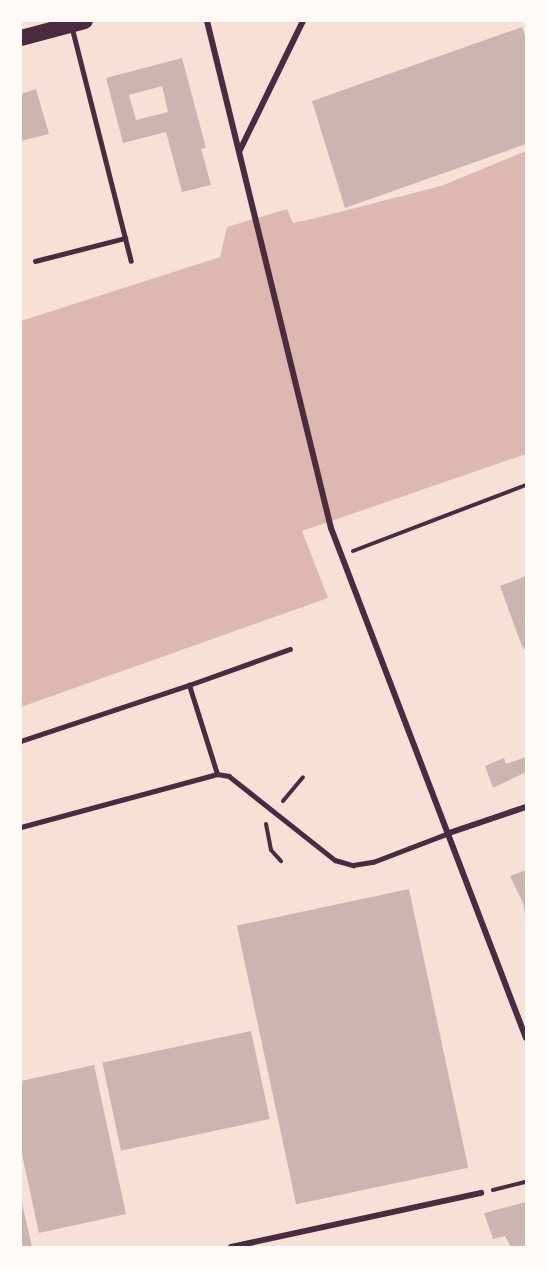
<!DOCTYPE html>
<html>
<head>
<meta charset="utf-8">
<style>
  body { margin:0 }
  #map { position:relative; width:547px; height:1268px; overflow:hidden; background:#f7e1d7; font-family:"Varela Round",sans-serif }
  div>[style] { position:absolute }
  .water>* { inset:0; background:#dcb8b0 }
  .building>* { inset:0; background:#ccb4b1; transform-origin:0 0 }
  .path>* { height:4px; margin:-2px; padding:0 2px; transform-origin:2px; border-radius:2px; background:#4a2c40 }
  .service>* { height:4.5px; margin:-2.25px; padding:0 2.25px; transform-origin:2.25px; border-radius:2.25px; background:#4a2c40 }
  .minor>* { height:6px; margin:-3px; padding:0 3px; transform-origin:3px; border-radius:3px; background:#4a2c40 }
  .trunk>* { height:16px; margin:-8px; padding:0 8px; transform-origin:8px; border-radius:8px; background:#4a2c40 }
  span { translate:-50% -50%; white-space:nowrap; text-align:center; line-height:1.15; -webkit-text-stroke:5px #fffaf5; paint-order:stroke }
  .frame { position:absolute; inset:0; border:22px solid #fffaf5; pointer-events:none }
</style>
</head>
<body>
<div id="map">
  <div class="water">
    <div style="clip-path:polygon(526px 151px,526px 454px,302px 531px,328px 598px,21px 707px,21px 321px,220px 257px,227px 227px,287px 209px,293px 223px,316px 218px,441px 186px)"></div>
  </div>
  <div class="building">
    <div style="clip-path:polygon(522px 27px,526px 39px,526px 144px,345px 208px,312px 101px)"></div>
    <div style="clip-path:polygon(evenodd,182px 58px,206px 148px,201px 149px,211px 185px,182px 192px,166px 132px,123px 143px,106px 78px,182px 58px,162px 86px,168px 112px,136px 120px,129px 95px,162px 86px)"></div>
    <div style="clip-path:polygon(36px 89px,49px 134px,21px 141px,21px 94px)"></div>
    <div style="clip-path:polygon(526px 576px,526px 648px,523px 649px,500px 586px)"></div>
    <div style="clip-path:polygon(526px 757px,526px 772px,493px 788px,485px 766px,504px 758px,506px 764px)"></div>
    <div style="clip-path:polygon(526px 870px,526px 921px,523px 903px,510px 876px)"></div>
    <div style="left:409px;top:889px;width:285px;height:176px;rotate:78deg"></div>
    <div style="left:251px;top:1031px;width:90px;height:152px;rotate:78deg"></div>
    <div style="clip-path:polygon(94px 1065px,126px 1214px,39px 1233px,21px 1150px,21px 1081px)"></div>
    <div style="clip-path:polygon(526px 1202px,526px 1247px,511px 1247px,505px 1236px,493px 1239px,484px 1213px)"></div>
    <div style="clip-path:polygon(22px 1203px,32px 1247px,21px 1247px)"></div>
  </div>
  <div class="path">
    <div style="left:353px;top:551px;width:185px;rotate:-20.9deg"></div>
    <div style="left:283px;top:801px;width:31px;rotate:-50deg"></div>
    <div style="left:266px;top:824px;width:26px;rotate:79deg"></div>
    <div style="left:271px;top:850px;width:15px;rotate:48deg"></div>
    <div style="left:493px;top:1190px;width:34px;rotate:-14deg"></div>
  </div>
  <div class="service">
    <div style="left:72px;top:27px;width:241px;rotate:75.8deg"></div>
    <div style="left:35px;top:261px;width:93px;rotate:-14.3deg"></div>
    <div style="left:21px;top:741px;width:177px;rotate:-18.4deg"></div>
    <div style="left:217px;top:774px;width:93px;rotate:-107.5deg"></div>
    <div style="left:189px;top:685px;width:107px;rotate:-19.6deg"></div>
    <div style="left:21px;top:827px;width:203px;rotate:-15.1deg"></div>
    <div style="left:217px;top:774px;width:12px;rotate:9deg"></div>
    <div style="left:229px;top:776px;width:135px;rotate:38.4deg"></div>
    <div style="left:335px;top:860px;width:19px;rotate:16deg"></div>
    <div style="left:353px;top:865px;width:20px;rotate:-9deg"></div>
    <div style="left:373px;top:862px;width:81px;rotate:-20.9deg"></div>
  </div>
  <div class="minor">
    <div style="left:207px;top:21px;width:522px;rotate:76.26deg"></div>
    <div style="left:331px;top:528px;width:546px;rotate:69.08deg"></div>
    <div style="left:240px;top:150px;width:144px;rotate:-64deg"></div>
    <div style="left:449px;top:833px;width:81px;rotate:-18.7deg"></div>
    <div style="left:231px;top:1247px;width:256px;rotate:-12.2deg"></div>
  </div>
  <div class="trunk">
    <div style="left:21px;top:38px;width:66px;rotate:-14.9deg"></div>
  </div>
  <div class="frame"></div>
</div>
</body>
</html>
